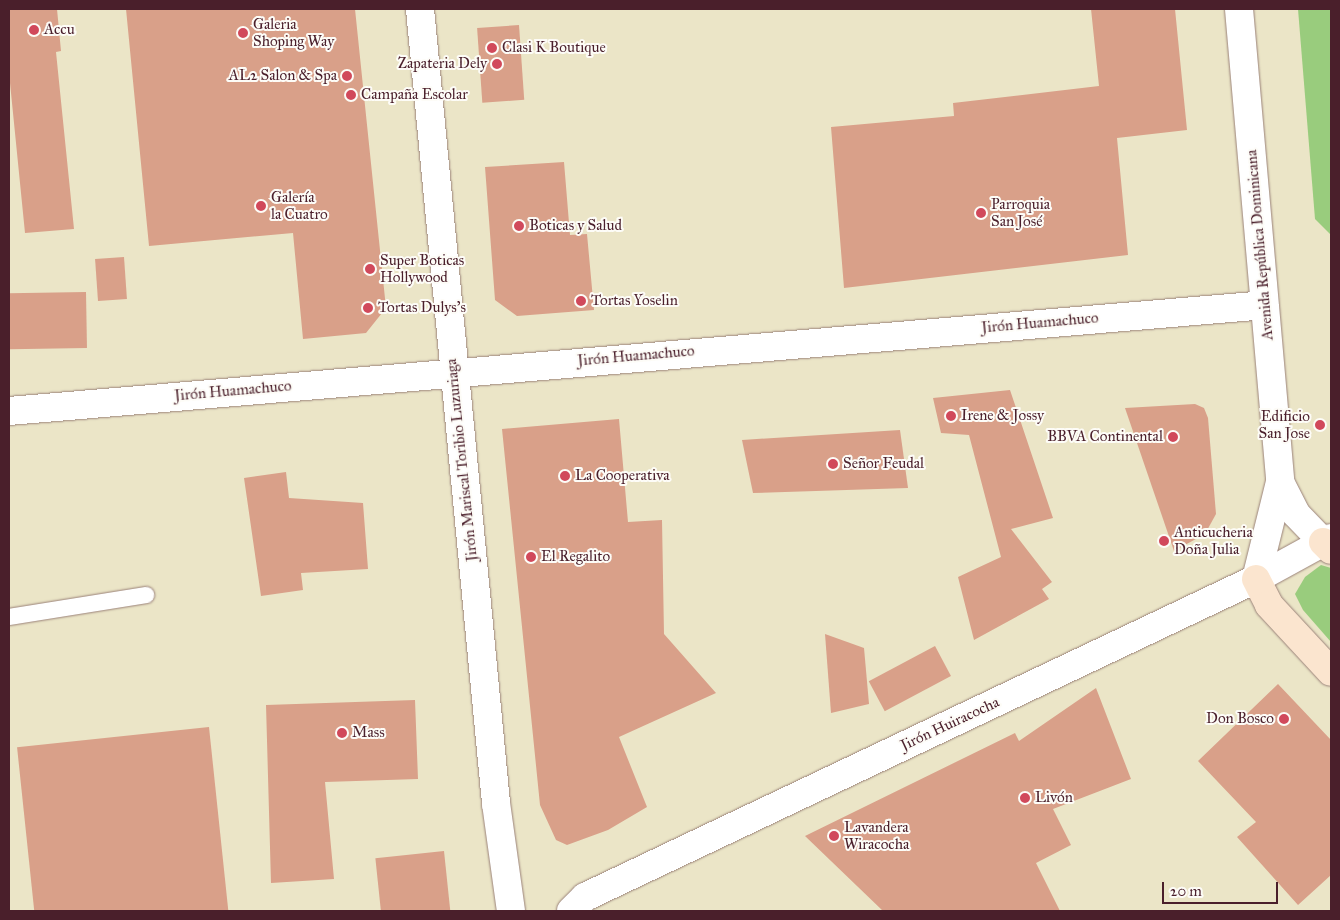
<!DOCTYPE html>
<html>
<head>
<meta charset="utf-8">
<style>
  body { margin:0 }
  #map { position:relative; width:1340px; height:920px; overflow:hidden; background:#ebe5c7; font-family:"IM FELL Great Primer",serif }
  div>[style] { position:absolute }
  .green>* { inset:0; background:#99cc7d }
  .building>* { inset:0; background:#d9a089; transform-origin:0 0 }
  .roads { filter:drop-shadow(0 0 1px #9a8279) drop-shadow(0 0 1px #9a8279) }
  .service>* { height:16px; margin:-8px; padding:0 8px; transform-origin:8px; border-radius:8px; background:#fff }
  .minor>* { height:28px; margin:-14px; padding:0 14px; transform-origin:14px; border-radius:14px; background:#fff }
  .tertiary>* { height:28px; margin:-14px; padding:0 14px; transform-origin:14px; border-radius:14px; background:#fff }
  .secondary>* { height:28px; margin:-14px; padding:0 14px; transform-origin:14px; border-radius:14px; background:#fbe5cf }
  .dots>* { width:14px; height:14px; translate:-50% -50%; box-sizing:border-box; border:2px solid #fdfcf7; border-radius:50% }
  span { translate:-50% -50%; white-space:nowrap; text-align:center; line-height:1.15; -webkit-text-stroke:4px #fdfcf7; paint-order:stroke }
  .poi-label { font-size:15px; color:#4a1f2b }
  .left { translate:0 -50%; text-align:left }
  .right { translate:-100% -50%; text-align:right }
  .street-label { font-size:15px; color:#4a1f2b }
  .frame { position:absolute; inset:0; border:10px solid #4a1f2b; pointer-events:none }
  .scale { position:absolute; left:1162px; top:882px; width:116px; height:22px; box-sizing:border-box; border:2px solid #4a1f2b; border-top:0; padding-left:6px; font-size:15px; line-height:18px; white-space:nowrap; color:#4a1f2b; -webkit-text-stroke:4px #fdfcf7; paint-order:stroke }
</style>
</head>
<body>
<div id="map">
  <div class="green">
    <div style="clip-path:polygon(1298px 9px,1331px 9px,1331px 235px,1315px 219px)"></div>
    <div style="clip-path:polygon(1321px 565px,1331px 568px,1331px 642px,1303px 610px,1295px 594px,1305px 577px)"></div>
  </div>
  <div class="building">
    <div style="clip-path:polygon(9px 9px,57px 9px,61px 51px,56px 52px,74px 229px,25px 233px,9px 73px)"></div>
    <div style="clip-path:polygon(126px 9px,355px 9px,386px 308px,366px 333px,303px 339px,293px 233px,149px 246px)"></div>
    <div style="clip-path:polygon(1091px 9px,1175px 9px,1187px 130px,1117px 138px,1128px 255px,844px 288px,831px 127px,954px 116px,953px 103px,1099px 86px)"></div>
    <div style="left:519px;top:25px;width:75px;height:42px;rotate:86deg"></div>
    <div style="clip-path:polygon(564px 162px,570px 235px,587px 234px,594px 310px,517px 316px,495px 300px,485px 167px)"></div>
    <div style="left:124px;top:257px;width:42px;height:29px;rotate:86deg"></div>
    <div style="left:86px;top:292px;width:56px;height:77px;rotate:89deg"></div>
    <div style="clip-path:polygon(1010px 390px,1053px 518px,1011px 529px,1052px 582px,1042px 589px,1049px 599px,974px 640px,958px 577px,1001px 557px,969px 435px,941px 433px,933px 398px)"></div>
    <div style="clip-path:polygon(1195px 404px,1204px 408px,1208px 418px,1216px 514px,1205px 534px,1174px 551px,1125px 408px)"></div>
    <div style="clip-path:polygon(619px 419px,628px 522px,662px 520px,664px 634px,716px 693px,619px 737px,647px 807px,608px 830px,567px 845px,556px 840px,540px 805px,502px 429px)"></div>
    <div style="clip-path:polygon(900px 430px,908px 488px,753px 493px,742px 440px)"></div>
    <div style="clip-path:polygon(286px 472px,289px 498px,363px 503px,368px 569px,301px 573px,303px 590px,261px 596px,244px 478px)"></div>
    <div style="clip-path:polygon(825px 634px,864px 648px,869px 704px,831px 713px)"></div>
    <div style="left:935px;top:646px;width:34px;height:75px;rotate:62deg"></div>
    <div style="clip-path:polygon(1278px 684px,1331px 740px,1331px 875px,1298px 905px,1237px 837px,1256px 822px,1198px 761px)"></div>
    <div style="clip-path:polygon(1096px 688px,1131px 779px,1053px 809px,1071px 845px,1036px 863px,1060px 911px,883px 911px,805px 836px,1015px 733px,1019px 741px)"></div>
    <div style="clip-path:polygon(415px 700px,418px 779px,325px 782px,334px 879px,271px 883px,266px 705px)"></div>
    <div style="left:209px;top:727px;width:185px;height:193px;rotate:84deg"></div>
    <div style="left:444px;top:851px;width:60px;height:69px;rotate:84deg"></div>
  </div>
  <div class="roads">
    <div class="service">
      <div style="left:9px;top:617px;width:139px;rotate:-9.1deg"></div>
    </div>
    <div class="minor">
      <div style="left:420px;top:9px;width:798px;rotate:84.53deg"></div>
      <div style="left:496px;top:803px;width:109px;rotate:82.1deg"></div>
      <div style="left:9px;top:411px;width:1260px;rotate:-4.82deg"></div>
      <div style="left:571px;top:911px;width:20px;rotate:-45deg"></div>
      <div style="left:585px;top:897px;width:743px;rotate:-25.36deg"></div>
      <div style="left:1256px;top:579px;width:85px;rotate:-28.7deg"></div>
    </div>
    <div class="tertiary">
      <div style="left:1239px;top:9px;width:475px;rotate:85deg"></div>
      <div style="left:1280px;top:482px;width:36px;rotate:63deg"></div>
      <div style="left:1296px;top:514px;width:39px;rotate:46deg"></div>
      <div style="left:1256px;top:579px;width:100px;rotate:-76.1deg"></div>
    </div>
    <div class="secondary">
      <div style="left:1323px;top:542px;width:11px;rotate:45deg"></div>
      <div style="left:1256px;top:579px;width:29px;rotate:63deg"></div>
      <div style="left:1269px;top:605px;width:91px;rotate:47.2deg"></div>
    </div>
  </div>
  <div class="dots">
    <div style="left:34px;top:30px;background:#d1495b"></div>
    <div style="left:243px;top:33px;background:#d1495b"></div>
    <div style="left:492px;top:48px;background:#d1495b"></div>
    <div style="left:497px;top:64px;background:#d1495b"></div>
    <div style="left:347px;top:76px;background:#d1495b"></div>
    <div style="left:351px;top:95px;background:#d1495b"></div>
    <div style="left:261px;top:206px;background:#d1495b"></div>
    <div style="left:981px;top:213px;background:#d1495b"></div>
    <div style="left:519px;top:226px;background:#d1495b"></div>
    <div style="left:370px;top:269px;background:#d1495b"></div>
    <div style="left:581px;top:301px;background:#d1495b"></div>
    <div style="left:368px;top:308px;background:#d1495b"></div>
    <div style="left:951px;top:416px;background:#d1495b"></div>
    <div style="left:1320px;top:425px;background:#d1495b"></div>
    <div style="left:1173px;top:437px;background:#d1495b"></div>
    <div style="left:833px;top:464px;background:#d1495b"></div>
    <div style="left:565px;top:476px;background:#d1495b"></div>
    <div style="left:1164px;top:541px;background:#d1495b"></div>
    <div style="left:531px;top:557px;background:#d1495b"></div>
    <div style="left:1284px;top:719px;background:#d1495b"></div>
    <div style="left:342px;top:733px;background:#d1495b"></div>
    <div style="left:1025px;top:798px;background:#d1495b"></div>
    <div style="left:834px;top:836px;background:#d1495b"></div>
  </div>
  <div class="poi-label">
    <span class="left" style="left:253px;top:33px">Galeria<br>Shoping Way</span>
    <span class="left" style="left:44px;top:30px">Accu</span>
    <span class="left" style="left:502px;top:48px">Clasi K Boutique</span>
    <span class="right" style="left:487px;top:64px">Zapateria Dely</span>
    <span class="right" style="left:337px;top:76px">AL2 Salon &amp; Spa</span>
    <span class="left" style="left:361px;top:95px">Campaña Escolar</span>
    <span class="left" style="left:271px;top:206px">Galería<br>la Cuatro</span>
    <span class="left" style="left:991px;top:213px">Parroquia<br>San José</span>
    <span class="left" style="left:529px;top:226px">Boticas y Salud</span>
    <span class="left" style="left:380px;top:269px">Super Boticas<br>Hollywood</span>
    <span class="left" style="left:591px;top:301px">Tortas Yoselin</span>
    <span class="left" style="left:378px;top:308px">Tortas Dulys's</span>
    <span class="left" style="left:961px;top:416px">Irene &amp; Jossy</span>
    <span class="right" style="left:1310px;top:425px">Edificio<br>San Jose</span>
    <span class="right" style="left:1163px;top:437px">BBVA Continental</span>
    <span class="left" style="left:843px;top:464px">Señor Feudal</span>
    <span class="left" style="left:575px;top:476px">La Cooperativa</span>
    <span class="left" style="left:1174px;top:541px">Anticucheria<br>Doña Julia</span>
    <span class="left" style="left:541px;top:557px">El Regalito</span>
    <span class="right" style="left:1274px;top:719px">Don Bosco</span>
    <span class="left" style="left:352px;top:733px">Mass</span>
    <span class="left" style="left:1035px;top:798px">Livón</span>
    <span class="left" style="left:844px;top:836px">Lavandera<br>Wiracocha</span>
  </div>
  <div class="street-label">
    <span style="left:1260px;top:245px;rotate:-95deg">Avenida República Dominicana</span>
    <span style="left:1040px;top:323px;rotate:-5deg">Jirón Huamachuco</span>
    <span style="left:636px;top:356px;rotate:-5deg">Jirón Huamachuco</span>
    <span style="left:233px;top:391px;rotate:-5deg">Jirón Huamachuco</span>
    <span style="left:462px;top:460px;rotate:-96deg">Jirón Mariscal Toribio Luzuriaga</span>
    <span style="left:950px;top:724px;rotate:-25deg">Jirón Huiracocha</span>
  </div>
  <div class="frame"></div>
  <div class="scale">20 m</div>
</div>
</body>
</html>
